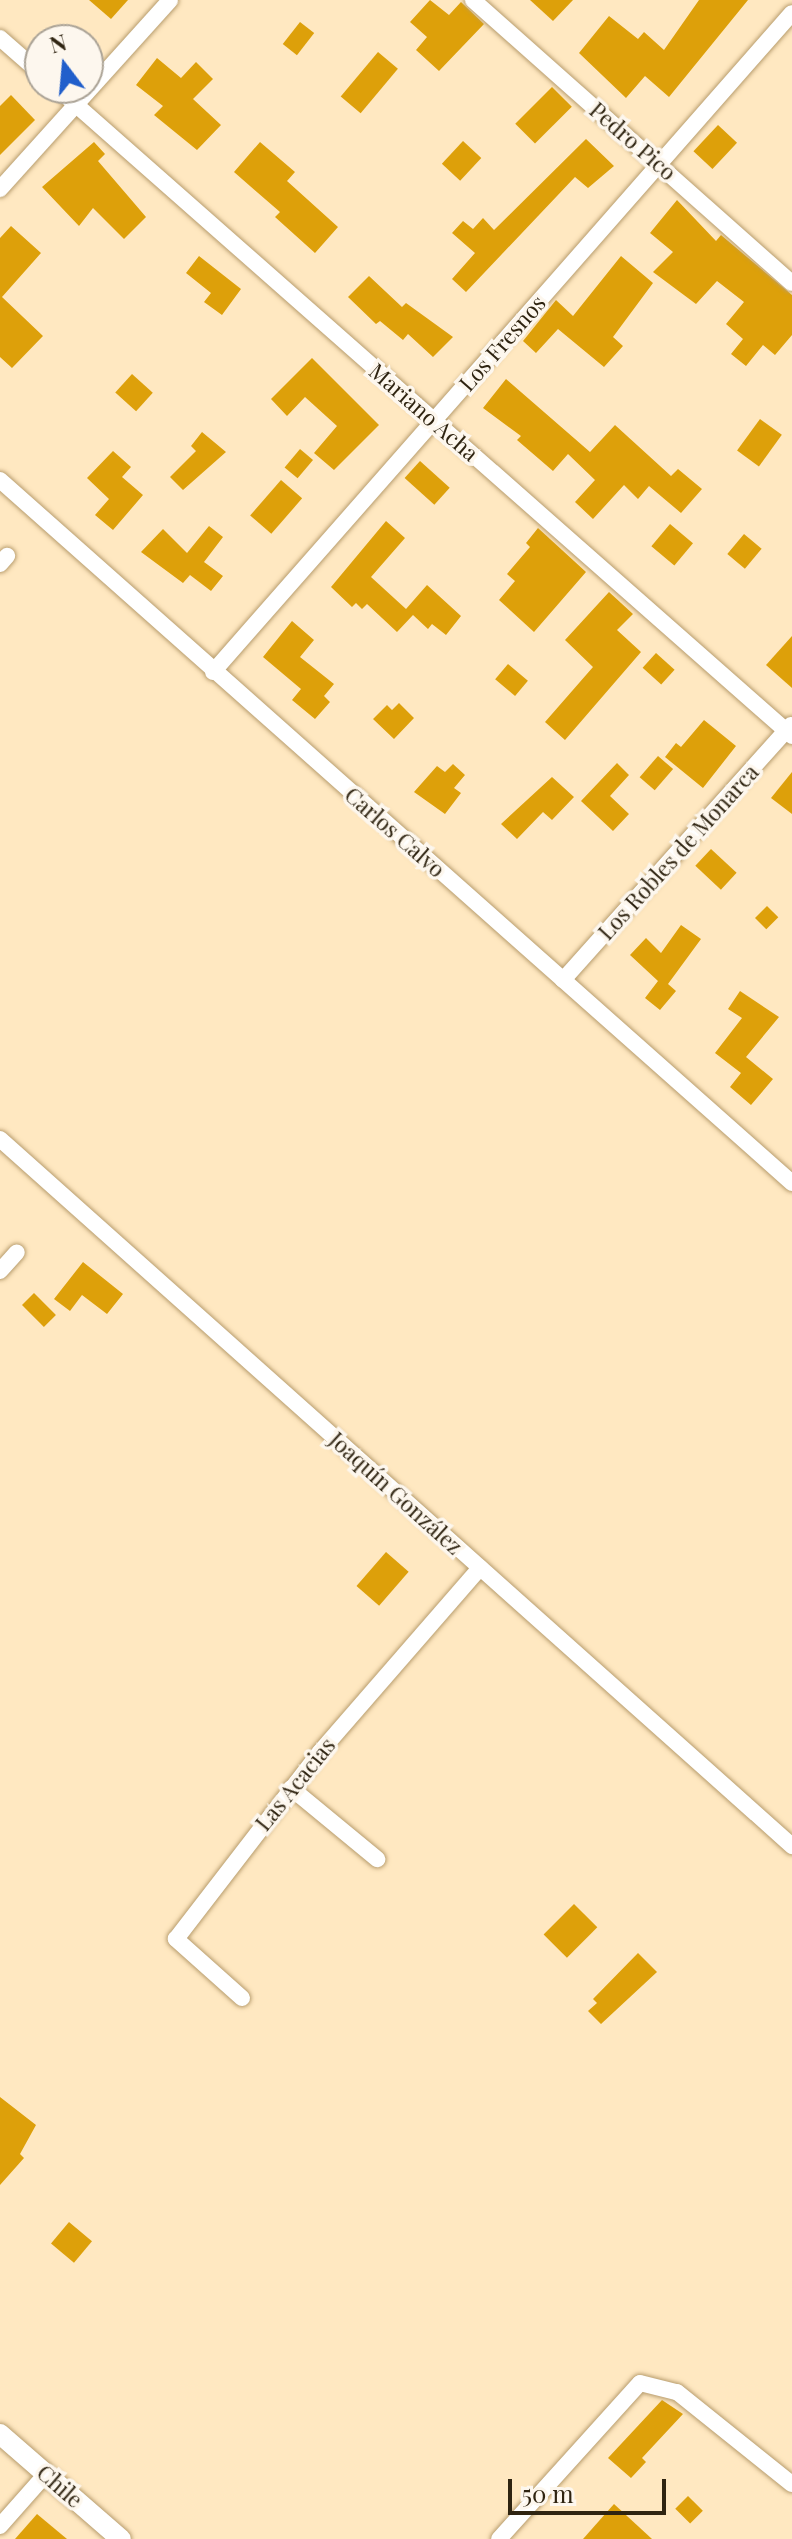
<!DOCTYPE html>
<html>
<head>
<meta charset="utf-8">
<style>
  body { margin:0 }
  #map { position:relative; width:792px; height:2539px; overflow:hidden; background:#ffe8c1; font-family:"Playfair Display",serif }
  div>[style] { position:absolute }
  .building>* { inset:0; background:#dda00a; transform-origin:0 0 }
  .roads { filter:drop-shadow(0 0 2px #b89d6e) drop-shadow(0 0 2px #b89d6e) }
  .minor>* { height:16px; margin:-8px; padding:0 8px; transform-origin:8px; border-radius:8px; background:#fff }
  .tertiary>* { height:20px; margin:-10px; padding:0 10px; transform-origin:10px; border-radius:10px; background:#fff }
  span { translate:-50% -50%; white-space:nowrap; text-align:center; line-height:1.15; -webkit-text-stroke:7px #fdf7ee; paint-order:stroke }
  .street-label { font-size:22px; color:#2f2411 }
  .north { position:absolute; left:24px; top:24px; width:80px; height:80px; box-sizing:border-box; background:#fdf7ee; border:2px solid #aba396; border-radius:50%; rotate:344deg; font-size:22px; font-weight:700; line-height:32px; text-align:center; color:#2f2411 }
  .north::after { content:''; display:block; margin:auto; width:28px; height:36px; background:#215fcb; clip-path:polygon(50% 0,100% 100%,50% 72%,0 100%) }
  .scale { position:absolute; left:508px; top:2479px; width:158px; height:36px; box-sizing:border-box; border:4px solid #2f2411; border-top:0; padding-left:10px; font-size:24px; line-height:28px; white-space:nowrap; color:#2f2411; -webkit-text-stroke:6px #fdf7ee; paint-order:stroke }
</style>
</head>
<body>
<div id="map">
  <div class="building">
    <div style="clip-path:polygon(89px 0,128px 0,111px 19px)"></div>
    <div style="clip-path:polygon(430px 0,449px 15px,461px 2px,484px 24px,439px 71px,416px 50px,427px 37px,410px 22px)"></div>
    <div style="clip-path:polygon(530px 0,573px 0,553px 21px)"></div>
    <div style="clip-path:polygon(699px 0,748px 0,669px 97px,645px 76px,626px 98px,579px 53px,609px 16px,638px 39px,644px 32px,664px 50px)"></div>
    <div style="left:300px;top:22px;width:18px;height:28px;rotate:38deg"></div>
    <div style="left:378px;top:52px;width:26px;height:58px;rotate:40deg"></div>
    <div style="clip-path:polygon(157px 58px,181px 78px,196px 62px,213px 79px,193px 99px,221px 125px,197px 150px,154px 115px,163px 106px,136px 85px)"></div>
    <div style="left:552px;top:87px;width:28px;height:52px;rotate:45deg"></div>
    <div style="clip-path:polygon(11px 95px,35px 120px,0 155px,0 106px)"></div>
    <div style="left:718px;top:125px;width:26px;height:36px;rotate:43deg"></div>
    <div style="clip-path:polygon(586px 139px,614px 166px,588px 188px,575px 177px,466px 292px,452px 279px,475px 253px,452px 233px,463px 221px,473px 229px,483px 218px,494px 230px)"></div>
    <div style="left:463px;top:141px;width:25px;height:31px;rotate:43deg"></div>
    <div style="clip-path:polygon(94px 142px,105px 154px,98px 161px,146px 217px,124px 239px,93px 208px,79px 226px,42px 187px)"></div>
    <div style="clip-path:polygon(260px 142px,295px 172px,287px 181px,338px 227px,315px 253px,275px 217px,280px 212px,234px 172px)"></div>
    <div style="clip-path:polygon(677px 200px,716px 241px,721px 235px,792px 295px,792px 335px,775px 355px,763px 345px,746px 366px,731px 354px,743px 339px,726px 324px,744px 302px,717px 281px,696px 304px,653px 272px,673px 252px,650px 233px)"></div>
    <div style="clip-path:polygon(11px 226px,41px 253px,2px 297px,43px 336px,12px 368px,0 357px,0 238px)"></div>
    <div style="clip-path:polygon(199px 256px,241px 289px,222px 315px,204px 302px,211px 293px,186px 273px)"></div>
    <div style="clip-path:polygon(621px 256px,653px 283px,613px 337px,623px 346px,604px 367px,558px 329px,536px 353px,523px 341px,556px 300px,573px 316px)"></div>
    <div style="clip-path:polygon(369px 276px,402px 307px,406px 303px,453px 337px,433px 357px,408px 334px,403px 340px,380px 321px,376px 324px,348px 297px)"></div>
    <div style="clip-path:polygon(312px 358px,379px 425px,334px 470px,314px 453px,337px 426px,305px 397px,287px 416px,271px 399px)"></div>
    <div style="left:132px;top:374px;width:28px;height:25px;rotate:42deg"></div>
    <div style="clip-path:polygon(506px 379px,590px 452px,615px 425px,671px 476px,678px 469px,702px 489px,681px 513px,649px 486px,638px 499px,624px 485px,593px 519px,575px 502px,595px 480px,568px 454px,553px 471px,517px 440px,521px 436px,483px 408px)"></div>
    <div style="left:760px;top:419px;width:27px;height:39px;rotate:36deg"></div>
    <div style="clip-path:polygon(202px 432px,226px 452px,183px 490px,170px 477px,196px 451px,191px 446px)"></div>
    <div style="left:300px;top:449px;width:17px;height:24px;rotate:40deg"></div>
    <div style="clip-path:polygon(113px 451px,131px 467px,122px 477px,143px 495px,113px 530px,95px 515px,109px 499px,87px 478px)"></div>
    <div style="left:420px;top:461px;width:40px;height:23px;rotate:42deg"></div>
    <div style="left:281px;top:480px;width:28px;height:47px;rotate:41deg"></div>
    <div style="clip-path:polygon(386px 521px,405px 538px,371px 577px,406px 609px,427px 585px,461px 616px,446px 635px,432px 624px,428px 629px,413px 615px,397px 632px,367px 604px,362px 609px,356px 603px,352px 607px,331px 587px)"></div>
    <div style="left:670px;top:524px;width:30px;height:29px;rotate:40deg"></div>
    <div style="clip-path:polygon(209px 526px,223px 537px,204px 562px,223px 576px,211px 591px,190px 575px,183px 583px,141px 552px,163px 529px,187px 553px)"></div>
    <div style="clip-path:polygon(538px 528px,586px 572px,534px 632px,499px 600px,515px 581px,507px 574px,530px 547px,526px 543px)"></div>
    <div style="left:744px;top:534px;width:23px;height:26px;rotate:40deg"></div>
    <div style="clip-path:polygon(609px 592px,633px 614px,617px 630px,641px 652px,565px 740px,545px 722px,593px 667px,565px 640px)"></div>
    <div style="clip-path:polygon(292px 621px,314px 640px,300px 657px,334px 684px,324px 696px,330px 702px,315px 719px,292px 700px,301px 689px,263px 657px)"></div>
    <div style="clip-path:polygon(792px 636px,792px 688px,766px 665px)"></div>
    <div style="left:656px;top:653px;width:25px;height:20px;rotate:42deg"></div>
    <div style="left:508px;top:664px;width:26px;height:20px;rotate:40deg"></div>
    <div style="clip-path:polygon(399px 703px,414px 718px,394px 739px,373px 719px,387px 705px,392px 710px)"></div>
    <div style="clip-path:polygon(704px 720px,736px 746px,703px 788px,665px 757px,676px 743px,681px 747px)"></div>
    <div style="left:658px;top:756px;width:20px;height:28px;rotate:41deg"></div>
    <div style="clip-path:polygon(617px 763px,629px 775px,610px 796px,629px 814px,613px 831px,581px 801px)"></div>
    <div style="clip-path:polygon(453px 764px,465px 775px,454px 788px,461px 793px,445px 814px,414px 792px,437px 766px,445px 772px)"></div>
    <div style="clip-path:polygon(792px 772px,792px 814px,771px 798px)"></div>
    <div style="clip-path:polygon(552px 777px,574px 797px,552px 820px,543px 812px,517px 839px,501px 824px)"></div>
    <div style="left:711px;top:849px;width:35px;height:23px;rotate:43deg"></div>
    <div style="left:767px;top:906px;width:16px;height:17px;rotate:45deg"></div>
    <div style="clip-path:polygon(681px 925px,701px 939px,668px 984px,676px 991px,660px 1010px,645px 998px,658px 981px,630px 955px,646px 938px,661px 953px)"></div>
    <div style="clip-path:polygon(740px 991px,779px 1017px,746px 1057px,773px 1079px,751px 1105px,730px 1087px,741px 1073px,715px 1053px,742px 1018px,728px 1009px)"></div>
    <div style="clip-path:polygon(83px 1262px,123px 1294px,107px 1314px,82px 1295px,70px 1311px,54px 1299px)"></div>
    <div style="left:34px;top:1293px;width:31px;height:17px;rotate:45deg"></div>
    <div style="left:386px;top:1552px;width:30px;height:45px;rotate:41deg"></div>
    <div style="left:574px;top:1904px;width:33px;height:43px;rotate:45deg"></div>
    <div style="clip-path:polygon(638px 1953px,657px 1972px,601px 2024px,588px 2011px,597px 2003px,593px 1999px)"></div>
    <div style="clip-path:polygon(0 2097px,36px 2125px,20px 2154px,24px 2158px,0 2185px)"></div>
    <div style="left:69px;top:2222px;width:30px;height:28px;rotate:40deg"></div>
    <div style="clip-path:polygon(662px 2400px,683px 2414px,642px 2458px,646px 2462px,631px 2478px,608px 2458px)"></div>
    <div style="left:688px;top:2496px;width:21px;height:18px;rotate:45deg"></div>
    <div style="clip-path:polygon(614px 2504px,652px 2539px,583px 2539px)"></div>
    <div style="clip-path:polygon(37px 2514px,67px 2539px,15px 2539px)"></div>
  </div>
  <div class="roads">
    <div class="minor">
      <div style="left:473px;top:0;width:426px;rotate:41.6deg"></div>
      <div style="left:0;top:38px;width:53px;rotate:41.2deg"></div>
      <div style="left:57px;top:88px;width:980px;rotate:41.4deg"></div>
      <div style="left:0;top:189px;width:254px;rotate:-48deg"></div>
      <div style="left:0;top:480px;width:1059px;rotate:41.59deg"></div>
      <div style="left:0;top:564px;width:11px;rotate:-49deg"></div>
      <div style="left:213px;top:672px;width:877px;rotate:-48.7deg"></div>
      <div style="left:563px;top:980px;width:342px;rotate:-48.2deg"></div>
      <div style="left:0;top:1139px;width:1062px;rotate:41.75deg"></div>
      <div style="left:0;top:1271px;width:25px;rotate:-48deg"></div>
      <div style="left:291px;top:1788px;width:112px;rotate:39.5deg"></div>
      <div style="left:242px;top:1998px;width:89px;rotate:-138.2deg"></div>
      <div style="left:176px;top:1939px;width:236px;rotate:-52.4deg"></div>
      <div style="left:320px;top:1752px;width:244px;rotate:-49deg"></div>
      <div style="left:0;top:2526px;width:69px;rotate:-48.5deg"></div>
      <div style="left:499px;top:2539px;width:210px;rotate:-47.9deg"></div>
      <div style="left:640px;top:2383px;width:38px;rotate:14deg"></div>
      <div style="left:677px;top:2392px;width:147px;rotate:38.7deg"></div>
    </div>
    <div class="tertiary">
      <div style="left:0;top:2434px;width:160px;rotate:41deg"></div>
    </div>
  </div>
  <div class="street-label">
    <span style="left:633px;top:141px;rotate:41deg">Pedro Pico</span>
    <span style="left:502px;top:343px;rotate:-49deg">Los Fresnos</span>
    <span style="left:424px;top:412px;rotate:41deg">Mariano Acha</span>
    <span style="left:395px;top:832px;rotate:41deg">Carlos Calvo</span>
    <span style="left:678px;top:852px;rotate:-48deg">Los Robles de Monarca</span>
    <span style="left:396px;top:1493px;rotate:42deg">Joaquín González</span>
    <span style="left:295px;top:1784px;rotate:-51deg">Las Acacias</span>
    <span style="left:60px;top:2486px;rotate:41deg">Chile</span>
  </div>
  <div class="north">N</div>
  <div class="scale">50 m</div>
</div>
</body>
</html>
